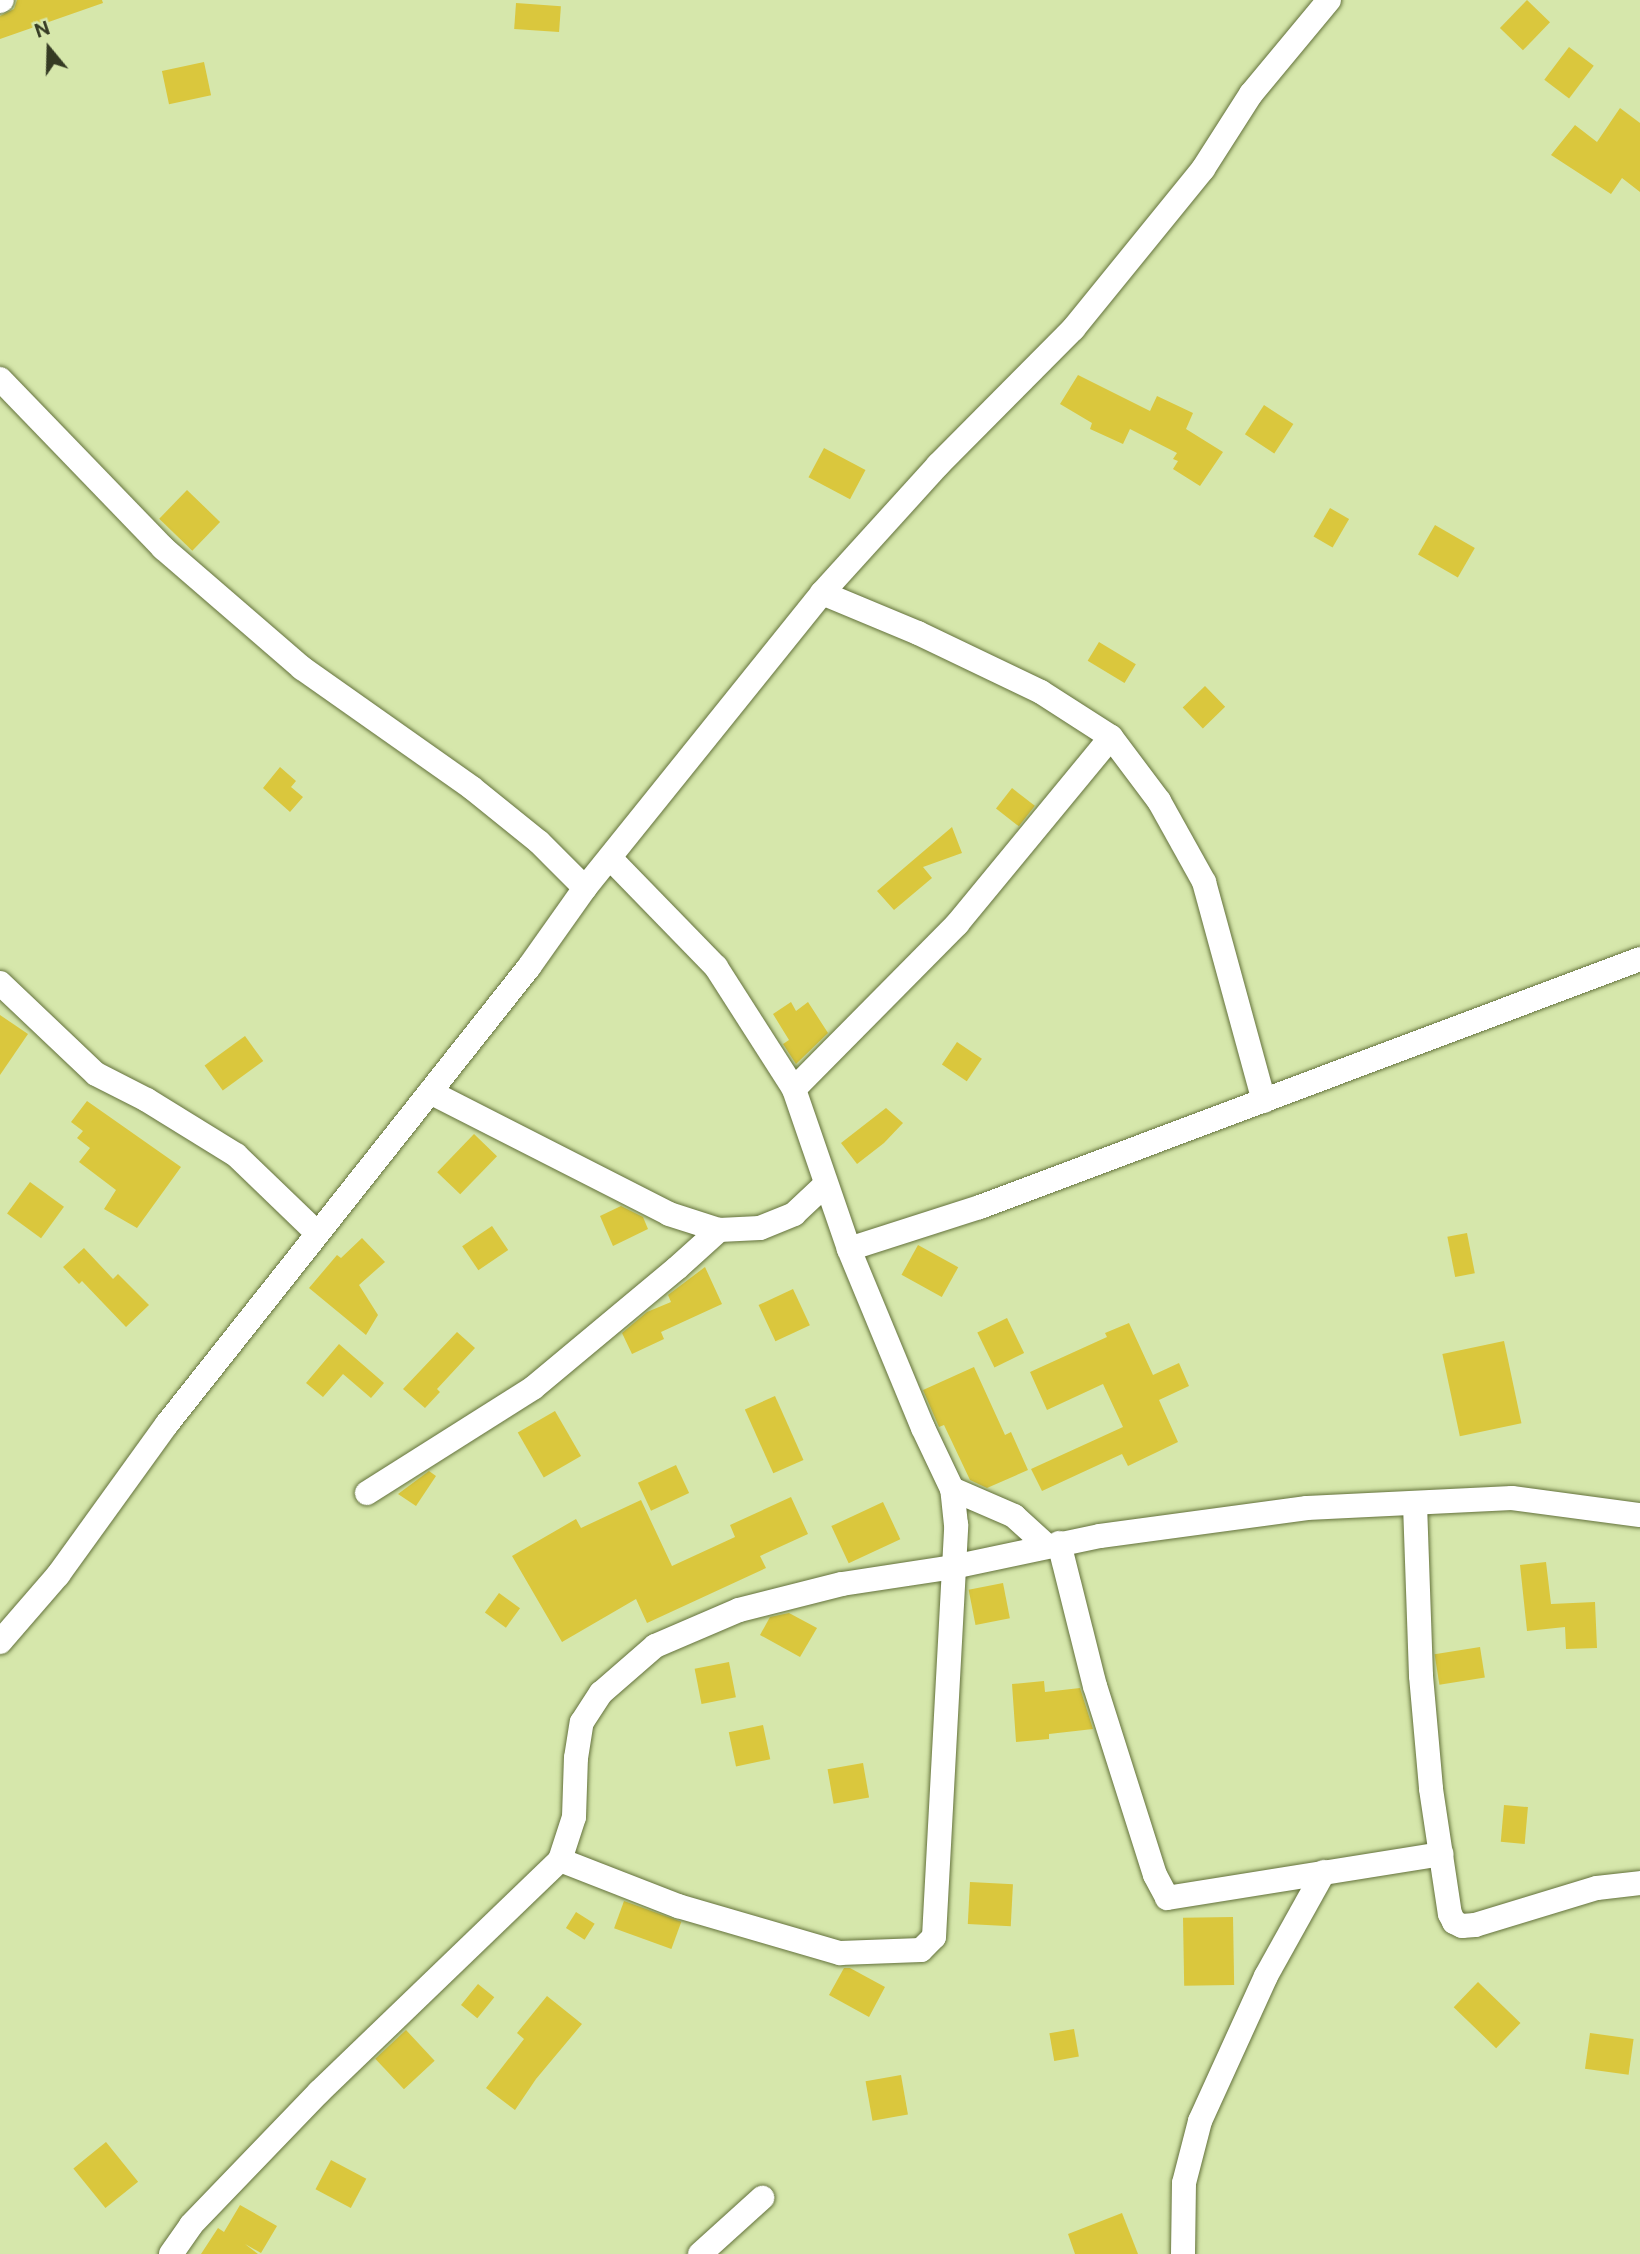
<!DOCTYPE html>
<html>
<head>
<meta charset="utf-8">
<style>
  body { margin:0 }
  #map { position:relative; width:1640px; height:2254px; overflow:hidden; background:#d6e7ab; font-family:"Public Sans",sans-serif }
  div>[style] { position:absolute }
  .building>* { inset:0; background:#dac73d; transform-origin:0 0 }
  .roads { filter:drop-shadow(0 0 2px #64723c) drop-shadow(0 0 2px #64723c) }
  .minor>* { height:24px; margin:-12px; padding:0 12px; transform-origin:12px; border-radius:12px; background:#fff }
  span { translate:-50% -50%; white-space:nowrap; text-align:center; line-height:1.15; -webkit-text-stroke:5px #d6e7ab; paint-order:stroke }
  .north { position:absolute; left:14px; top:14px; width:70px; height:70px; -webkit-text-stroke:5px #d6e7ab; paint-order:stroke; rotate:341deg; font-size:19px; font-weight:700; line-height:28px; text-align:center; color:#353b23 }
  .north::after { content:''; display:block; margin:auto; width:24px; height:32px; background:#353b23; clip-path:polygon(50% 0,100% 100%,50% 72%,0 100%) }
</style>
</head>
<body>
<div id="map">
  <div class="building">
    <div style="clip-path:polygon(17px 0,102px 0,103px 3px,0 39px,0 16px,14px 9px)"></div>
    <div style="left:1527px;top:0;width:32px;height:39px;rotate:44deg"></div>
    <div style="left:516px;top:3px;width:45px;height:26px;rotate:4deg"></div>
    <div style="left:1569px;top:47px;width:31px;height:41px;rotate:37deg"></div>
    <div style="left:204px;top:62px;width:34px;height:43px;rotate:78deg"></div>
    <div style="clip-path:polygon(1620px 108px,1640px 123px,1640px 192px,1622px 178px,1611px 194px,1551px 155px,1575px 125px,1597px 142px)"></div>
    <div style="clip-path:polygon(1078px 375px,1150px 411px,1157px 396px,1193px 413px,1186px 429px,1223px 452px,1200px 486px,1173px 469px,1178px 461px,1173px 459px,1177px 453px,1130px 429px,1123px 444px,1090px 429px,1092px 423px,1060px 404px)"></div>
    <div style="left:1264px;top:405px;width:35px;height:35px;rotate:33deg"></div>
    <div style="left:824px;top:448px;width:47px;height:33px;rotate:28deg"></div>
    <div style="left:187px;top:490px;width:46px;height:40px;rotate:44deg"></div>
    <div style="left:1330px;top:508px;width:22px;height:33px;rotate:30deg"></div>
    <div style="left:1435px;top:525px;width:46px;height:34px;rotate:30deg"></div>
    <div style="left:1099px;top:642px;width:43px;height:22px;rotate:31deg"></div>
    <div style="left:1205px;top:686px;width:29px;height:31px;rotate:46deg"></div>
    <div style="clip-path:polygon(280px 767px,296px 781px,291px 787px,303px 797px,290px 812px,263px 788px)"></div>
    <div style="left:1012px;top:788px;width:29px;height:26px;rotate:38deg"></div>
    <div style="clip-path:polygon(952px 827px,962px 853px,923px 867px,932px 878px,894px 910px,877px 891px)"></div>
    <div style="clip-path:polygon(791px 1002px,796px 1011px,808px 1002px,828px 1033px,796px 1064px,783px 1044px,789px 1040px,773px 1014px)"></div>
    <div style="clip-path:polygon(0 1015px,28px 1034px,0 1075px)"></div>
    <div style="left:245px;top:1036px;width:31px;height:50px;rotate:54deg"></div>
    <div style="left:957px;top:1042px;width:30px;height:27px;rotate:34deg"></div>
    <div style="clip-path:polygon(87px 1101px,181px 1167px,137px 1228px,104px 1209px,116px 1190px,79px 1162px,90px 1148px,77px 1138px,83px 1131px,71px 1122px)"></div>
    <div style="clip-path:polygon(886px 1108px,903px 1123px,884px 1143px,857px 1164px,841px 1143px)"></div>
    <div style="left:474px;top:1134px;width:32px;height:53px;rotate:44deg"></div>
    <div style="left:30px;top:1182px;width:42px;height:39px;rotate:36deg"></div>
    <div style="clip-path:polygon(621px 1206px,643px 1217px,648px 1229px,613px 1246px,600px 1216px)"></div>
    <div style="left:492px;top:1226px;width:29px;height:36px;rotate:56deg"></div>
    <div style="left:1467px;top:1233px;width:41px;height:20px;rotate:79deg"></div>
    <div style="clip-path:polygon(362px 1238px,385px 1262px,359px 1285px,378px 1315px,366px 1335px,309px 1288px,337px 1255px,341px 1258px)"></div>
    <div style="left:918px;top:1245px;width:46px;height:34px;rotate:29deg"></div>
    <div style="clip-path:polygon(84px 1248px,113px 1279px,118px 1274px,149px 1305px,126px 1327px,82px 1281px,79px 1284px,63px 1267px)"></div>
    <div style="clip-path:polygon(705px 1267px,722px 1304px,661px 1332px,664px 1339px,632px 1354px,622px 1333px,647px 1312px,671px 1302px,668px 1295px)"></div>
    <div style="left:793px;top:1289px;width:40px;height:38px;rotate:65deg"></div>
    <div style="left:1007px;top:1318px;width:39px;height:33px;rotate:64deg"></div>
    <div style="clip-path:polygon(1129px 1323px,1153px 1375px,1179px 1363px,1189px 1386px,1159px 1400px,1178px 1442px,1128px 1466px,1122px 1454px,1042px 1491px,1031px 1469px,1123px 1427px,1103px 1384px,1047px 1410px,1030px 1372px,1107px 1337px,1105px 1333px)"></div>
    <div style="clip-path:polygon(457px 1332px,475px 1348px,437px 1389px,440px 1392px,425px 1408px,403px 1389px)"></div>
    <div style="left:1504px;top:1341px;width:84px;height:63px;rotate:78deg"></div>
    <div style="clip-path:polygon(339px 1344px,384px 1383px,371px 1398px,343px 1374px,323px 1397px,306px 1383px)"></div>
    <div style="clip-path:polygon(974px 1367px,1005px 1435px,1011px 1432px,1028px 1470px,987px 1488px,970px 1480px,944px 1425px,939px 1427px,923px 1390px)"></div>
    <div style="left:775px;top:1396px;width:70px;height:33px;rotate:66deg"></div>
    <div style="left:555px;top:1411px;width:52px;height:43px;rotate:60deg"></div>
    <div style="left:676px;top:1465px;width:31px;height:42px;rotate:65deg"></div>
    <div style="clip-path:polygon(429px 1471px,436px 1476px,416px 1506px,398px 1494px)"></div>
    <div style="clip-path:polygon(791px 1497px,808px 1534px,760px 1556px,766px 1568px,647px 1623px,636px 1599px,562px 1642px,512px 1556px,576px 1519px,581px 1528px,641px 1500px,672px 1566px,735px 1537px,730px 1525px)"></div>
    <div style="left:883px;top:1502px;width:41px;height:57px;rotate:65deg"></div>
    <div style="clip-path:polygon(1546px 1562px,1551px 1604px,1595px 1602px,1597px 1648px,1566px 1649px,1565px 1627px,1527px 1631px,1520px 1565px)"></div>
    <div style="left:1003px;top:1583px;width:36px;height:35px;rotate:79deg"></div>
    <div style="left:499px;top:1593px;width:26px;height:24px;rotate:36deg"></div>
    <div style="clip-path:polygon(789px 1613px,817px 1628px,800px 1657px,760px 1635px,770px 1617px)"></div>
    <div style="left:1480px;top:1647px;width:31px;height:46px;rotate:81deg"></div>
    <div style="left:729px;top:1662px;width:36px;height:35px;rotate:79deg"></div>
    <div style="clip-path:polygon(1044px 1681px,1045px 1692px,1080px 1688px,1093px 1729px,1049px 1734px,1049px 1739px,1016px 1742px,1012px 1684px)"></div>
    <div style="left:763px;top:1725px;width:35px;height:35px;rotate:78deg"></div>
    <div style="left:863px;top:1763px;width:35px;height:36px;rotate:80deg"></div>
    <div style="left:1504px;top:1805px;width:24px;height:37px;rotate:5deg"></div>
    <div style="left:970px;top:1882px;width:43px;height:42px;rotate:3deg"></div>
    <div style="left:624px;top:1901px;width:61px;height:29px;rotate:20deg"></div>
    <div style="left:576px;top:1912px;width:22px;height:19px;rotate:32deg"></div>
    <div style="left:1233px;top:1917px;width:68px;height:50px;rotate:89deg"></div>
    <div style="clip-path:polygon(844px 1968px,850px 1968px,885px 1987px,869px 2017px,829px 1995px)"></div>
    <div style="left:1478px;top:1982px;width:59px;height:35px;rotate:44deg"></div>
    <div style="left:478px;top:1984px;width:21px;height:27px;rotate:39deg"></div>
    <div style="clip-path:polygon(547px 1996px,582px 2024px,536px 2079px,515px 2110px,486px 2088px,524px 2039px,517px 2033px)"></div>
    <div style="left:1074px;top:2029px;width:28px;height:25px;rotate:80deg"></div>
    <div style="left:406px;top:2030px;width:42px;height:42px;rotate:47deg"></div>
    <div style="left:1590px;top:2033px;width:44px;height:36px;rotate:8deg"></div>
    <div style="left:901px;top:2075px;width:40px;height:36px;rotate:80deg"></div>
    <div style="left:106px;top:2142px;width:51px;height:42px;rotate:51deg"></div>
    <div style="left:331px;top:2160px;width:40px;height:33px;rotate:28deg"></div>
    <div style="clip-path:polygon(240px 2205px,277px 2226px,261px 2253px,245px 2244px,258px 2254px,201px 2254px,218px 2228px,224px 2232px)"></div>
    <div style="clip-path:polygon(1122px 2213px,1138px 2254px,1075px 2254px,1068px 2234px)"></div>
  </div>
  <div class="roads">
    <div class="minor">
      <div style="left:0;top:1px;width:2px;rotate:-27deg"></div>
      <div style="left:0;top:379px;width:235px;rotate:46deg"></div>
      <div style="left:163px;top:548px;width:184px;rotate:40.8deg"></div>
      <div style="left:302px;top:668px;width:208px;rotate:35.2deg"></div>
      <div style="left:472px;top:788px;width:86px;rotate:38.9deg"></div>
      <div style="left:539px;top:842px;width:65px;rotate:45deg"></div>
      <div style="left:822px;top:593px;width:104px;rotate:22.6deg"></div>
      <div style="left:918px;top:633px;width:136px;rotate:25.6deg"></div>
      <div style="left:1041px;top:692px;width:83px;rotate:32.7deg"></div>
      <div style="left:1111px;top:737px;width:80px;rotate:53.1deg"></div>
      <div style="left:1159px;top:801px;width:93px;rotate:60.9deg"></div>
      <div style="left:1204px;top:882px;width:227px;rotate:74.7deg"></div>
      <div style="left:0;top:983px;width:132px;rotate:43.5deg"></div>
      <div style="left:96px;top:1074px;width:57px;rotate:27deg"></div>
      <div style="left:147px;top:1100px;width:105px;rotate:31.7deg"></div>
      <div style="left:236px;top:1155px;width:112px;rotate:43.9deg"></div>
      <div style="left:794px;top:1089px;width:232px;rotate:-45.3deg"></div>
      <div style="left:957px;top:924px;width:242px;rotate:-50.5deg"></div>
      <div style="left:430px;top:1092px;width:268px;rotate:27deg"></div>
      <div style="left:669px;top:1214px;width:52px;rotate:17.7deg"></div>
      <div style="left:719px;top:1230px;width:41px;rotate:-2.8deg"></div>
      <div style="left:760px;top:1228px;width:37px;rotate:-22deg"></div>
      <div style="left:794px;top:1214px;width:42px;rotate:-43.1deg"></div>
      <div style="left:849px;top:1249px;width:138px;rotate:-17.8deg"></div>
      <div style="left:980px;top:1207px;width:705px;rotate:-20.59deg"></div>
      <div style="left:952px;top:1489px;width:68px;rotate:23.5deg"></div>
      <div style="left:1014px;top:1516px;width:43px;rotate:42.2deg"></div>
      <div style="left:367px;top:1493px;width:196px;rotate:-32.3deg"></div>
      <div style="left:533px;top:1388px;width:187px;rotate:-39.8deg"></div>
      <div style="left:677px;top:1268px;width:57px;rotate:-42.1deg"></div>
      <div style="left:1415px;top:1504px;width:172px;rotate:88deg"></div>
      <div style="left:1421px;top:1676px;width:113px;rotate:84.9deg"></div>
      <div style="left:1431px;top:1789px;width:126px;rotate:81.4deg"></div>
      <div style="left:1450px;top:1914px;width:9px;rotate:63deg"></div>
      <div style="left:1454px;top:1922px;width:9px;rotate:27deg"></div>
      <div style="left:1462px;top:1926px;width:13px;rotate:-4deg"></div>
      <div style="left:1475px;top:1925px;width:127px;rotate:-16.9deg"></div>
      <div style="left:1597px;top:1888px;width:43px;rotate:-6.6deg"></div>
      <div style="left:1059px;top:1543px;width:147px;rotate:75.9deg"></div>
      <div style="left:1095px;top:1686px;width:198px;rotate:72.4deg"></div>
      <div style="left:1155px;top:1875px;width:26px;rotate:62deg"></div>
      <div style="left:1167px;top:1898px;width:278px;rotate:-9.1deg"></div>
      <div style="left:0;top:1642px;width:89px;rotate:-49.1deg"></div>
      <div style="left:58px;top:1575px;width:186px;rotate:-54.2deg"></div>
      <div style="left:167px;top:1424px;width:583px;rotate:-51.62deg"></div>
      <div style="left:529px;top:967px;width:97px;rotate:-54.7deg"></div>
      <div style="left:585px;top:888px;width:378px;rotate:-51.2deg"></div>
      <div style="left:822px;top:593px;width:173px;rotate:-47.8deg"></div>
      <div style="left:938px;top:465px;width:192px;rotate:-45.2deg"></div>
      <div style="left:1073px;top:329px;width:206px;rotate:-50.9deg"></div>
      <div style="left:1203px;top:169px;width:89px;rotate:-57.4deg"></div>
      <div style="left:1251px;top:94px;width:122px;rotate:-50.3deg"></div>
      <div style="left:560px;top:1860px;width:127px;rotate:21.3deg"></div>
      <div style="left:678px;top:1906px;width:169px;rotate:16.2deg"></div>
      <div style="left:840px;top:1953px;width:81px;rotate:-2.1deg"></div>
      <div style="left:921px;top:1950px;width:18px;rotate:-45deg"></div>
      <div style="left:934px;top:1937px;width:413px;rotate:-86.9deg"></div>
      <div style="left:956px;top:1525px;width:36px;rotate:-96deg"></div>
      <div style="left:952px;top:1489px;width:68px;rotate:-115.4deg"></div>
      <div style="left:923px;top:1428px;width:194px;rotate:-112.5deg"></div>
      <div style="left:849px;top:1249px;width:169px;rotate:-109deg"></div>
      <div style="left:794px;top:1089px;width:145px;rotate:-122.6deg"></div>
      <div style="left:716px;top:967px;width:151px;rotate:-134.2deg"></div>
      <div style="left:171px;top:2254px;width:35px;rotate:-55deg"></div>
      <div style="left:191px;top:2225px;width:185px;rotate:-46.1deg"></div>
      <div style="left:319px;top:2092px;width:335px;rotate:-43.9deg"></div>
      <div style="left:560px;top:1860px;width:45px;rotate:-72deg"></div>
      <div style="left:574px;top:1817px;width:59px;rotate:-88.1deg"></div>
      <div style="left:576px;top:1758px;width:36px;rotate:-81deg"></div>
      <div style="left:582px;top:1722px;width:35px;rotate:-57deg"></div>
      <div style="left:601px;top:1693px;width:72px;rotate:-41deg"></div>
      <div style="left:655px;top:1646px;width:91px;rotate:-23.2deg"></div>
      <div style="left:739px;top:1610px;width:106px;rotate:-14.2deg"></div>
      <div style="left:842px;top:1584px;width:112px;rotate:-8.7deg"></div>
      <div style="left:953px;top:1567px;width:150px;rotate:-11.9deg"></div>
      <div style="left:1100px;top:1536px;width:209px;rotate:-7.7deg"></div>
      <div style="left:1307px;top:1508px;width:205px;rotate:-2.8deg"></div>
      <div style="left:1512px;top:1498px;width:129px;rotate:7.6deg"></div>
      <div style="left:700px;top:2254px;width:84px;rotate:-42.1deg"></div>
      <div style="left:1183px;top:2254px;width:71px;rotate:-89.2deg"></div>
      <div style="left:1184px;top:2183px;width:64px;rotate:-75.5deg"></div>
      <div style="left:1200px;top:2121px;width:159px;rotate:-65.5deg"></div>
      <div style="left:1266px;top:1976px;width:119px;rotate:-60.9deg"></div>
    </div>
  </div>
  <div class="north">N</div>
</div>
</body>
</html>
